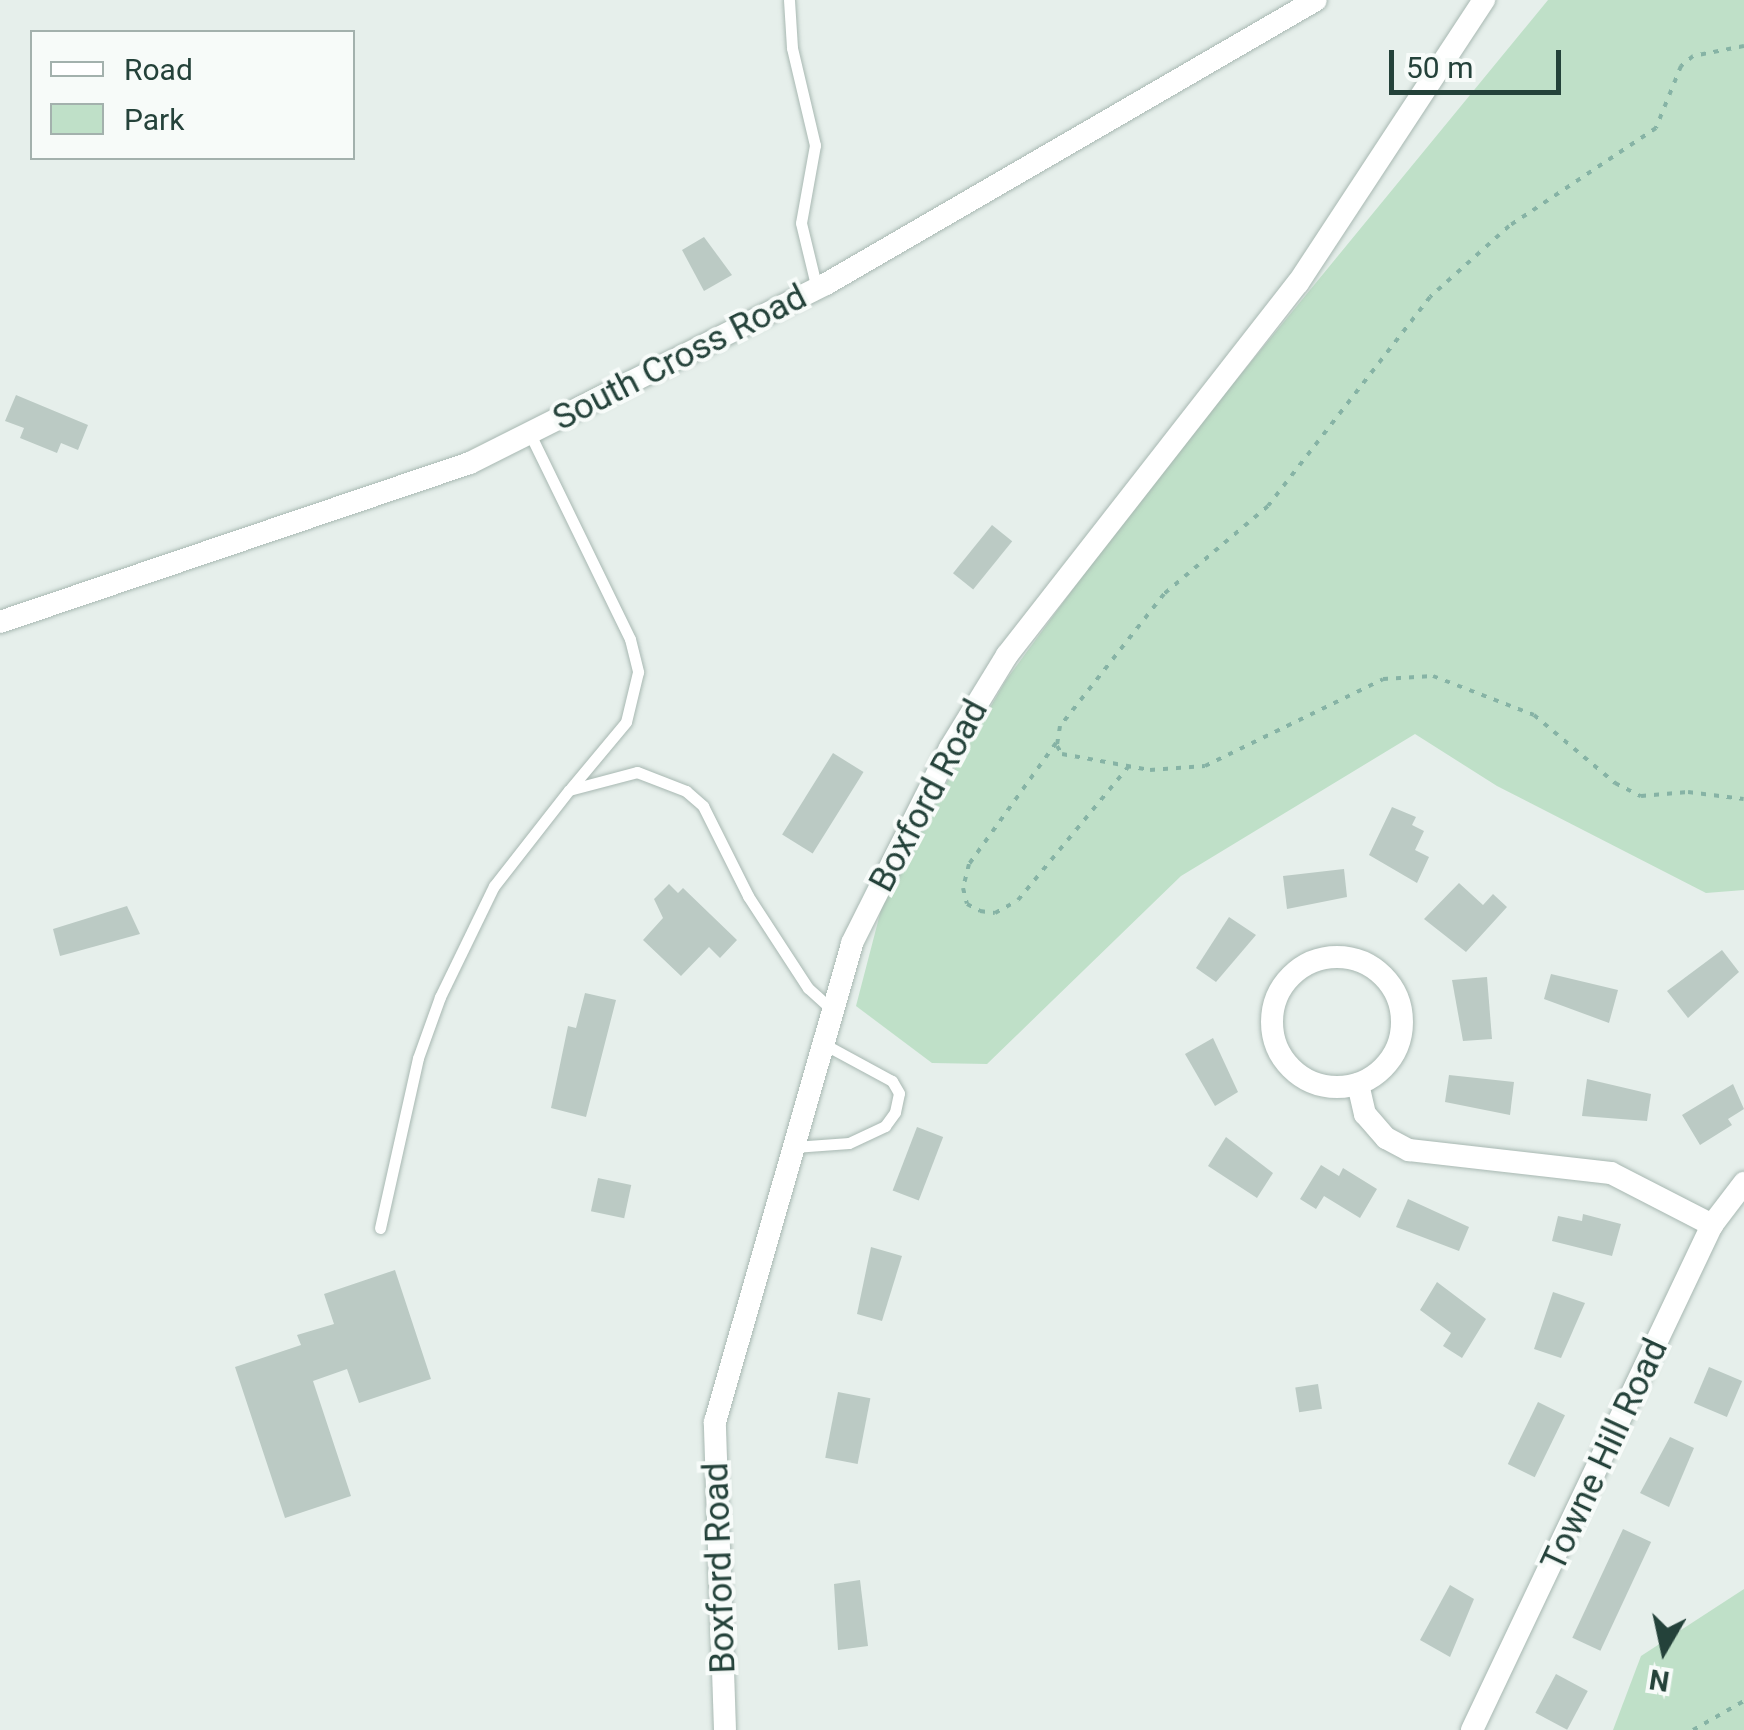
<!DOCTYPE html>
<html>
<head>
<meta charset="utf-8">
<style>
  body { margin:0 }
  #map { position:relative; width:1744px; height:1730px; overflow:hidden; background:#e6efeb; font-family:Roboto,sans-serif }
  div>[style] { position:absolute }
  .green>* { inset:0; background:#bfe0c8 }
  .building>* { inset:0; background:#bbcac4; transform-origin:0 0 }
  .path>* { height:4px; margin-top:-2px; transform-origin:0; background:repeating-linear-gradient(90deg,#86b3a5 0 5px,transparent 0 13px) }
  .roads { filter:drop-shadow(0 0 2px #a8b8b2) drop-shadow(0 0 2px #a8b8b2) }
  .service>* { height:11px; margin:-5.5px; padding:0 5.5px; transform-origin:5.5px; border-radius:5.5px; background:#fff }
  .minor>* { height:22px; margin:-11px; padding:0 11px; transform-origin:11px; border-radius:11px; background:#fff }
  .minor>.ring { margin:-11px; padding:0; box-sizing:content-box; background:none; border:22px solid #fff; border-radius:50% }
  span { translate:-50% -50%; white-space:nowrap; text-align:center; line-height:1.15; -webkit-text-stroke:8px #f7fbf9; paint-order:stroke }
  .street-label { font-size:35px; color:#24423a }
  .legend { position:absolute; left:30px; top:30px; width:325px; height:130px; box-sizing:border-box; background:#f7fbf9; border:2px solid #a3b1ad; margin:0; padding:12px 18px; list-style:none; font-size:30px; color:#24423a }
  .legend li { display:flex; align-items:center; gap:20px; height:50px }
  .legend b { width:50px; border:2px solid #a3b1ad }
  .north { position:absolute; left:1614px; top:1600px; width:100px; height:100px; -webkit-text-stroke:8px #f7fbf9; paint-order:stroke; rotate:189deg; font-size:28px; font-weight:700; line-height:40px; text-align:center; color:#24423a }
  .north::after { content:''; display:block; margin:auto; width:35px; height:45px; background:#24423a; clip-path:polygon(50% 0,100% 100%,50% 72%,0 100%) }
  .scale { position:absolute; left:1389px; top:50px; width:172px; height:45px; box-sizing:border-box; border:5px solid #24423a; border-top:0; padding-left:12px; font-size:30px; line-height:35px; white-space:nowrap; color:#24423a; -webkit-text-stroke:8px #f7fbf9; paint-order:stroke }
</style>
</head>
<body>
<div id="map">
  <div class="green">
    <div style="clip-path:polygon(1548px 0,1744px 0,1744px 890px,1706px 893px,1497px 786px,1415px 734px,1181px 876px,987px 1064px,932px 1063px,856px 1006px,888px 883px,1006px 680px,1145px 491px)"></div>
    <div style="clip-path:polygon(1744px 1589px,1744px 1730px,1613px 1730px,1641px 1656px)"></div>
  </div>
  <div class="building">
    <div style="clip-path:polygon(704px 237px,732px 275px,704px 291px,682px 250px)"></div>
    <div style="clip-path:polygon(16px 395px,88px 425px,78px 450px,61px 443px,57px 453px,20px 438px,24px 428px,5px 421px)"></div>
    <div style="left:992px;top:525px;width:26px;height:62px;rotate:39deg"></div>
    <div style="left:833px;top:753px;width:36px;height:96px;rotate:32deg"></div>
    <div style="clip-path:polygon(1392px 807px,1416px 817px,1412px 825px,1424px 831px,1415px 850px,1429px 857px,1417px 883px,1369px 855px)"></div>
    <div style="clip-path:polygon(1344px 869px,1347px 897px,1287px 909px,1283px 876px)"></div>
    <div style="clip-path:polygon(1459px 883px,1483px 905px,1493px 894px,1507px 907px,1466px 952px,1424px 919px)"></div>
    <div style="clip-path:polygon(669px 884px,678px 893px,683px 888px,737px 940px,720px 958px,709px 947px,681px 976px,643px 940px,663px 918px,654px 899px)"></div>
    <div style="clip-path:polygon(127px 906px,140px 934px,60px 956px,53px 929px)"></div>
    <div style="clip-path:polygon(1229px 917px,1256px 935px,1216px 982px,1196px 968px)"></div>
    <div style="clip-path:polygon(1722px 950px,1739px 972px,1688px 1018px,1667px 991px)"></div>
    <div style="clip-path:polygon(1551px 974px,1618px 990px,1609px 1023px,1544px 999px)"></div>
    <div style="clip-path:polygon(1487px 977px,1492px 1039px,1463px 1041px,1452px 980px)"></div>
    <div style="clip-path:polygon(585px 993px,616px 1000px,586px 1117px,551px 1108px,568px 1026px,576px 1028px)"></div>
    <div style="clip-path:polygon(1213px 1038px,1238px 1092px,1215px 1106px,1185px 1054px)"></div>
    <div style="clip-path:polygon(1449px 1075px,1514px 1082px,1510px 1115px,1445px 1102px)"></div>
    <div style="clip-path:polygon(1587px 1079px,1651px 1094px,1647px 1121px,1582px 1116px)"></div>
    <div style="clip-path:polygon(1733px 1084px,1744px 1109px,1728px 1119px,1732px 1125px,1700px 1145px,1682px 1115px)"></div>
    <div style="left:917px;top:1127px;width:28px;height:68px;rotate:21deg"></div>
    <div style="clip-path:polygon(1226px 1137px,1273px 1173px,1257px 1198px,1208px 1166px)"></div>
    <div style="clip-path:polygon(1321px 1165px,1339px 1176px,1343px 1168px,1377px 1189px,1360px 1218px,1324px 1196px,1316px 1209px,1300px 1199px)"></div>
    <div style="left:598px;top:1178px;width:34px;height:34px;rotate:12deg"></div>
    <div style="clip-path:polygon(1408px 1199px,1469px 1227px,1459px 1251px,1396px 1227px)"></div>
    <div style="clip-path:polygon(1583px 1214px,1621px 1224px,1612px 1256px,1552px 1241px,1558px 1216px,1582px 1221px)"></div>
    <div style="clip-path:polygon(871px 1247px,902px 1256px,882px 1321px,857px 1314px)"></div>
    <div style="clip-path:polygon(395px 1270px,431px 1379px,359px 1403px,347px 1369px,313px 1381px,351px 1496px,285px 1518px,235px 1367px,301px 1345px,297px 1335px,334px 1324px,324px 1294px)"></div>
    <div style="clip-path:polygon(1437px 1282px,1486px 1319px,1462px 1358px,1443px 1346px,1451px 1333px,1420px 1310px)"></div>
    <div style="clip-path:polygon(1553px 1292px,1585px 1303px,1561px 1358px,1534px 1349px)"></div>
    <div style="left:1709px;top:1367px;width:36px;height:39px;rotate:23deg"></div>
    <div style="left:1318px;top:1384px;width:25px;height:23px;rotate:81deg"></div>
    <div style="left:838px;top:1392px;width:33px;height:67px;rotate:11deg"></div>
    <div style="left:1538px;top:1402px;width:30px;height:69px;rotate:26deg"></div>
    <div style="clip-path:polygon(1670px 1437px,1694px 1448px,1669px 1507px,1640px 1493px)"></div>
    <div style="left:1623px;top:1529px;width:31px;height:120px;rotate:25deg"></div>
    <div style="clip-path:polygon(860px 1580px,868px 1646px,838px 1650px,834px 1584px)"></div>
    <div style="clip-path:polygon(1450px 1585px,1474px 1599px,1450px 1657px,1420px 1640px)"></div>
    <div style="left:1556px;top:1674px;width:36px;height:44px;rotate:28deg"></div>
  </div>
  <div class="path">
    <div style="left:1744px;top:46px;width:52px;rotate:168.9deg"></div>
    <div style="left:1693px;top:56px;width:16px;rotate:140deg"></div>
    <div style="left:1681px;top:66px;width:67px;rotate:112deg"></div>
    <div style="left:1656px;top:128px;width:177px;rotate:146.3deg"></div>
    <div style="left:1509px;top:226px;width:106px;rotate:138.1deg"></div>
    <div style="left:1430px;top:297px;width:264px;rotate:127.8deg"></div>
    <div style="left:1268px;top:506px;width:136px;rotate:139.8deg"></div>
    <div style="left:1164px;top:594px;width:168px;rotate:128.2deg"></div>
    <div style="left:1060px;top:726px;width:20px;rotate:99deg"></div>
    <div style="left:1057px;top:746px;width:9px;rotate:58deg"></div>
    <div style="left:1062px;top:754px;width:89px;rotate:10.3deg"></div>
    <div style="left:1150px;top:770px;width:55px;rotate:-4.2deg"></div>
    <div style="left:1205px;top:766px;width:198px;rotate:-26deg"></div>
    <div style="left:1383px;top:679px;width:50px;rotate:-3.4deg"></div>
    <div style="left:1433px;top:676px;width:108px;rotate:21.1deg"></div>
    <div style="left:1534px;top:715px;width:106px;rotate:40deg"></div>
    <div style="left:1615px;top:783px;width:29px;rotate:27deg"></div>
    <div style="left:1641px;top:796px;width:47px;rotate:-4.9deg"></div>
    <div style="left:1688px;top:792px;width:56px;rotate:7.1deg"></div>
    <div style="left:1056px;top:743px;width:149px;rotate:125.7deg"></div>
    <div style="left:969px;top:864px;width:25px;rotate:104deg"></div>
    <div style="left:963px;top:888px;width:16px;rotate:76deg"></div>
    <div style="left:967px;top:904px;width:15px;rotate:28deg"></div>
    <div style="left:980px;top:911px;width:15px;rotate:8deg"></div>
    <div style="left:995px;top:913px;width:26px;rotate:-29deg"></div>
    <div style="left:1018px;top:900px;width:174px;rotate:-50.4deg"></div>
    <div style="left:1693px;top:1730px;width:59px;rotate:-29.6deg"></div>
  </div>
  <div class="roads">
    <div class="service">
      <div style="left:789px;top:0;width:48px;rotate:86.4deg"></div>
      <div style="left:792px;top:48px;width:100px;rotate:76.7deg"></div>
      <div style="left:815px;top:145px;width:79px;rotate:100.2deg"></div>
      <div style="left:801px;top:223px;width:68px;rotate:76.4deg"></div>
      <div style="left:530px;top:434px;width:228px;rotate:64deg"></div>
      <div style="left:630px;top:639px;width:34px;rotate:76deg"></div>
      <div style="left:638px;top:672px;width:51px;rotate:103.5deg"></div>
      <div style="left:626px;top:722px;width:86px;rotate:129.8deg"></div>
      <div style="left:794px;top:1147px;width:55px;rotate:-4.2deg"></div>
      <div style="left:849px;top:1143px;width:40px;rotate:-25deg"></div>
      <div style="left:885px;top:1126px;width:17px;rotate:-54deg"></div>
      <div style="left:895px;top:1112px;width:19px;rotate:-78deg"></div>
      <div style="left:899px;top:1093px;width:14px;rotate:-120deg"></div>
      <div style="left:892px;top:1081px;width:80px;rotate:-151.5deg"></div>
      <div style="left:380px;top:1228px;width:174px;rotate:-77.4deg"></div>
      <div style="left:418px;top:1058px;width:65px;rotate:-70.2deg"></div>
      <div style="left:440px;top:997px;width:123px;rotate:-64.1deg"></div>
      <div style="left:494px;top:886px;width:122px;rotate:-52deg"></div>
      <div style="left:569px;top:790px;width:70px;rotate:-14.8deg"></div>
      <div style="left:637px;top:772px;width:53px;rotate:21.2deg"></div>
      <div style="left:686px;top:791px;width:23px;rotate:41deg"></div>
      <div style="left:703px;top:806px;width:101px;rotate:63.4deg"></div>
      <div style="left:748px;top:896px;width:110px;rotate:56.9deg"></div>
      <div style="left:808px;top:988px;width:30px;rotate:42deg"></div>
    </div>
    <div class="minor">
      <div style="left:0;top:622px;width:496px;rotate:-18.7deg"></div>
      <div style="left:470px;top:463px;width:398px;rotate:-26.7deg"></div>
      <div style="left:826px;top:284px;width:566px;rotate:-30.1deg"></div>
      <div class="ring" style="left:1272px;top:957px;width:108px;height:108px"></div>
      <div style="left:1358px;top:1084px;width:31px;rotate:77deg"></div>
      <div style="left:1365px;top:1114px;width:32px;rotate:49deg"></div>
      <div style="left:1386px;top:1138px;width:26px;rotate:28deg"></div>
      <div style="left:1409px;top:1150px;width:203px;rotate:6.5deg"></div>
      <div style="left:1611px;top:1173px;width:114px;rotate:27.2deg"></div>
      <div style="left:725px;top:1730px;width:308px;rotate:-91.9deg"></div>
      <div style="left:715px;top:1422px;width:498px;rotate:-74deg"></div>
      <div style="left:852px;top:943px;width:218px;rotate:-63.3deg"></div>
      <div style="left:950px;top:748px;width:109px;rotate:-58.5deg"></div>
      <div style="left:1007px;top:655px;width:472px;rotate:-52deg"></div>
      <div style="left:1298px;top:283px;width:339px;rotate:-56.7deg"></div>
      <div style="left:1472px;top:1730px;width:559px;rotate:-64.58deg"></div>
      <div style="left:1712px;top:1225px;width:53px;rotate:-52.7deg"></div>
    </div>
  </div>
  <div class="street-label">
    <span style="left:680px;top:358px;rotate:-27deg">South Cross Road</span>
    <span style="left:929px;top:796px;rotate:-62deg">Boxford Road</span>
    <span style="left:1605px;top:1455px;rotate:-65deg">Towne Hill Road</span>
    <span style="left:720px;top:1568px;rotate:-92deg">Boxford Road</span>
  </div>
  <ul class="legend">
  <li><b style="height:12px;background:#fff"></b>Road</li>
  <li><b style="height:28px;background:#bfe0c8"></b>Park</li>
  </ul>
  <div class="north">N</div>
  <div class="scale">50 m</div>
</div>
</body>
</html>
